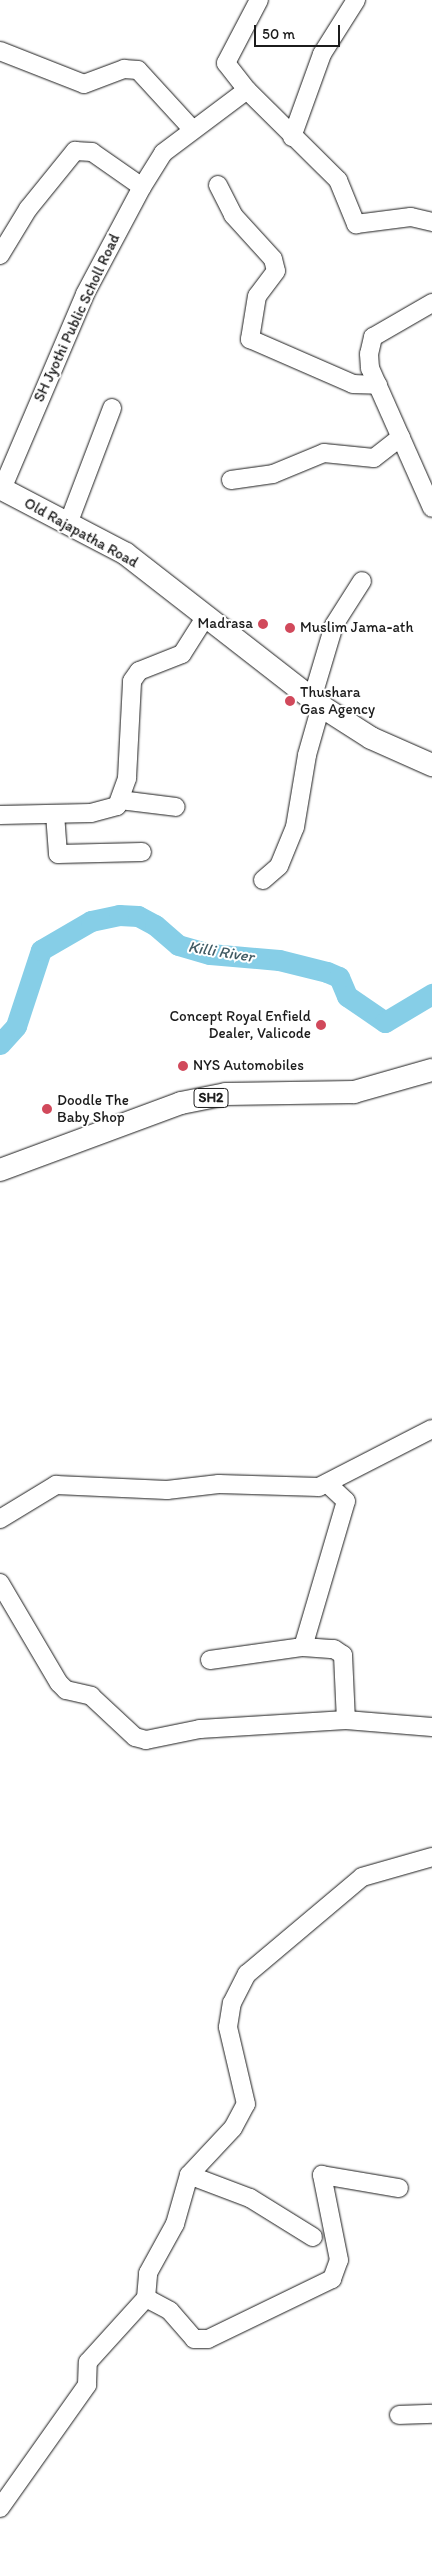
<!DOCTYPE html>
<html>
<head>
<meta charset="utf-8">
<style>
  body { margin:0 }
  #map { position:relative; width:432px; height:2573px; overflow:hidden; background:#fff; font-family:Itim,sans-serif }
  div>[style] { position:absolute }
  .river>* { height:21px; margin:-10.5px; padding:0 10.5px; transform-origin:10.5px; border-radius:10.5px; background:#86cee7 }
  .roads { filter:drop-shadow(0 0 1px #1c1c1c) drop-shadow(0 0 1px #1c1c1c) }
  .minor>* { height:18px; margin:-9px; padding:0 9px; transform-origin:9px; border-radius:9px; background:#fff }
  .major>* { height:22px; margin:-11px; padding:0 11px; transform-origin:11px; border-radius:11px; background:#fff }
  .dots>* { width:14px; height:14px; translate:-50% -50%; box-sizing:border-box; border:2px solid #fff; border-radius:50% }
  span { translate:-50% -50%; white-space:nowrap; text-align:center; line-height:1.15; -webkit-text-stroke:4px #fff; paint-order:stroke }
  .shield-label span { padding:1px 4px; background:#fff; border:1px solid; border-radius:4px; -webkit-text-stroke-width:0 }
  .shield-label { font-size:14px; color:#1c1c1c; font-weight:700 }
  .street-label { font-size:15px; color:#1c1c1c }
  .poi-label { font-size:15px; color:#1c1c1c }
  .right { translate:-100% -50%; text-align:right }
  .left { translate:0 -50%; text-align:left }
  .water-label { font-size:16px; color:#415a63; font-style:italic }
  .scale { position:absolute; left:254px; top:25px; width:86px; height:22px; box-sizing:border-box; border:2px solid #1c1c1c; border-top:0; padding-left:6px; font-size:15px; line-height:18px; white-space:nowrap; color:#1c1c1c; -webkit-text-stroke:4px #fff; paint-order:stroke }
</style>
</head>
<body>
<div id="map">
  <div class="river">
    <div style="left:0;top:1044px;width:24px;rotate:-48deg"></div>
    <div style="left:16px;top:1026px;width:80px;rotate:-71.8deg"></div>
    <div style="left:41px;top:950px;width:58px;rotate:-30.1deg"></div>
    <div style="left:91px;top:921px;width:29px;rotate:-12deg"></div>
    <div style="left:119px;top:915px;width:19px;rotate:3deg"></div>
    <div style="left:138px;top:916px;width:19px;rotate:28deg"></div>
    <div style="left:155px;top:925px;width:30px;rotate:41deg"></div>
    <div style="left:178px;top:945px;width:33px;rotate:16deg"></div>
    <div style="left:210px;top:954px;width:69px;rotate:5deg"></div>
    <div style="left:279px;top:960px;width:49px;rotate:14deg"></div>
    <div style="left:327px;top:972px;width:13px;rotate:23deg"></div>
    <div style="left:339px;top:977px;width:21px;rotate:67deg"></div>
    <div style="left:347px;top:996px;width:46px;rotate:34.4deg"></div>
    <div style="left:385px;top:1022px;width:55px;rotate:-30.8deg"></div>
  </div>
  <div class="roads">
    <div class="minor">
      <div style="left:0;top:51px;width:90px;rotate:21.4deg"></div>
      <div style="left:84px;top:84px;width:43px;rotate:-20.6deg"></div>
      <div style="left:124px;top:69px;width:14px;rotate:4deg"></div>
      <div style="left:138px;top:70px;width:80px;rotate:47.5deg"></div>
      <div style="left:247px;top:90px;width:128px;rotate:44.7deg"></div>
      <div style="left:338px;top:180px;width:48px;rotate:67.8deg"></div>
      <div style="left:356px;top:224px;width:55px;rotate:-7.3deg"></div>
      <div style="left:411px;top:217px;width:22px;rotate:13deg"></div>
      <div style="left:292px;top:137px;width:88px;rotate:-70.1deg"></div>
      <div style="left:322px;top:54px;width:64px;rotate:-57.8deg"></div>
      <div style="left:218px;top:185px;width:34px;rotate:63deg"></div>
      <div style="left:233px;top:215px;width:59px;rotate:47.7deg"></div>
      <div style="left:273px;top:259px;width:12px;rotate:76deg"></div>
      <div style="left:276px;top:271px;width:31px;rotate:127deg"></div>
      <div style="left:257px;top:296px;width:44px;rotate:99.2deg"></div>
      <div style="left:250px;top:339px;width:112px;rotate:23.6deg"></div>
      <div style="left:353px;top:384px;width:25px;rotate:2deg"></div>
      <div style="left:0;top:255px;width:54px;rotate:-58.7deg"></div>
      <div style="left:28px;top:209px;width:75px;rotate:-51deg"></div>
      <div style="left:75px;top:151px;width:17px;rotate:3deg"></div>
      <div style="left:92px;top:152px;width:61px;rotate:35deg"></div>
      <div style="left:432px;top:303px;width:68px;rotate:150deg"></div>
      <div style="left:373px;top:337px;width:17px;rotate:103deg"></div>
      <div style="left:369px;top:354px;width:14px;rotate:86deg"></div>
      <div style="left:370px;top:368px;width:153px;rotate:66.1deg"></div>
      <div style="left:231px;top:480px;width:42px;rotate:-8.1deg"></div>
      <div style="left:273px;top:474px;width:55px;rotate:-22.4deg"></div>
      <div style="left:324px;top:453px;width:50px;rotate:5.7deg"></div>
      <div style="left:374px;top:458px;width:34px;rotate:-38deg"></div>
      <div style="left:2px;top:489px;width:212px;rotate:-66.9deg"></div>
      <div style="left:85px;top:294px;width:121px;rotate:-62deg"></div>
      <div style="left:142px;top:187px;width:40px;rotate:-58deg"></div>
      <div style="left:163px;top:153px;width:105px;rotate:-36.9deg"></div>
      <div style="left:247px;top:90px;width:34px;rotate:-128deg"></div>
      <div style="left:226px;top:63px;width:71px;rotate:-62.4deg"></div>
      <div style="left:68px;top:524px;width:124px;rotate:-69.2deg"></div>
      <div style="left:312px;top:699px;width:77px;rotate:-73.4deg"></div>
      <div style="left:334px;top:625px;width:52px;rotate:-57.5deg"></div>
      <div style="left:120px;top:800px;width:56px;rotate:7.1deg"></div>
      <div style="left:55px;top:814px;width:40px;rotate:85.7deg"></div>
      <div style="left:58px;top:854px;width:84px;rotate:-1.4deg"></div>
      <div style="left:0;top:815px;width:91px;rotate:-1.3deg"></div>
      <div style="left:91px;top:813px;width:27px;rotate:-15deg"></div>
      <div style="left:117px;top:806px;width:30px;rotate:-70deg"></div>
      <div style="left:127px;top:778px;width:97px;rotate:-87deg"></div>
      <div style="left:132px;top:681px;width:12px;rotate:-55deg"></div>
      <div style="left:139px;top:671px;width:46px;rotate:-21.6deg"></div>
      <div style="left:182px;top:654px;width:45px;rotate:-57.7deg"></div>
      <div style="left:263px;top:880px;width:21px;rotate:-41deg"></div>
      <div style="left:279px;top:866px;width:42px;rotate:-67.7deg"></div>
      <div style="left:295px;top:827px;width:73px;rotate:-80.5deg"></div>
      <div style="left:307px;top:755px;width:51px;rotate:-74.1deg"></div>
      <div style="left:0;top:1519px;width:66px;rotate:-31.3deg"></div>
      <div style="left:56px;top:1485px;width:111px;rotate:2.6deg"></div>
      <div style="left:167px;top:1490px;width:52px;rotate:-6.6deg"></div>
      <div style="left:219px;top:1484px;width:100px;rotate:1.7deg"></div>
      <div style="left:319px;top:1487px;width:127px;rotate:-27.2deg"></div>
      <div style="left:0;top:1583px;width:116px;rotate:59.5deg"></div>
      <div style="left:59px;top:1683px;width:10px;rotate:45deg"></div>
      <div style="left:66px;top:1690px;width:26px;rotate:13deg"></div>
      <div style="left:91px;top:1696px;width:60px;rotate:43deg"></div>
      <div style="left:135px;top:1737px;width:11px;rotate:15deg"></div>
      <div style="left:146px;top:1740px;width:55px;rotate:-11.5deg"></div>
      <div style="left:200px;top:1729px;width:146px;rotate:-3.5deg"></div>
      <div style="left:346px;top:1720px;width:86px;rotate:4.7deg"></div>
      <div style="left:303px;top:1647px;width:31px;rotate:4deg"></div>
      <div style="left:334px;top:1649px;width:11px;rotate:34deg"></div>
      <div style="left:343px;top:1655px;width:65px;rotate:87.4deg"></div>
      <div style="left:210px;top:1660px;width:94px;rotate:-8deg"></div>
      <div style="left:303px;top:1647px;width:152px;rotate:-73.6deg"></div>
      <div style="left:346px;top:1501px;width:26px;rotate:-137deg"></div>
      <div style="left:189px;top:2175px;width:65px;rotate:20.7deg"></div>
      <div style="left:250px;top:2198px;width:74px;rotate:31.8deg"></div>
      <div style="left:146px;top:2298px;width:25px;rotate:-85deg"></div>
      <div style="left:148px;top:2273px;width:56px;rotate:-61.1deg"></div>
      <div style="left:175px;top:2224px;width:51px;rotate:-74.1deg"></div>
      <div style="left:189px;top:2175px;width:64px;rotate:-46.9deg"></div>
      <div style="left:233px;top:2128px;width:27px;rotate:-62deg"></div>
      <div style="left:246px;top:2104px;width:79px;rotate:-103.2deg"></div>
      <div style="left:228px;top:2027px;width:24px;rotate:-81deg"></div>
      <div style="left:232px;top:2003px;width:33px;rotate:-63deg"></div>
      <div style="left:247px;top:1974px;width:150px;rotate:-40.1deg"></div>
      <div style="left:362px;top:1877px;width:73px;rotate:-15.9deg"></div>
      <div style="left:399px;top:2415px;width:33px;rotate:-2deg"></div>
      <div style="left:0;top:2508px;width:151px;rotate:-54.7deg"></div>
      <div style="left:87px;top:2385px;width:23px;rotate:-88deg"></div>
      <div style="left:88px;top:2362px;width:86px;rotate:-47.8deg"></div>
      <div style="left:146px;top:2298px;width:27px;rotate:28deg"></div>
      <div style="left:170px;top:2311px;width:37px;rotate:49deg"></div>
      <div style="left:194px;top:2339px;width:14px"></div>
      <div style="left:208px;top:2339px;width:138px;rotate:-25.8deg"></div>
      <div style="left:332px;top:2279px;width:20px;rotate:-70deg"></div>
      <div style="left:339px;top:2260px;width:87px;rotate:-101.3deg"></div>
      <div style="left:322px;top:2175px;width:78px;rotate:9.6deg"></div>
    </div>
    <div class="major">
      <div style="left:0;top:488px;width:142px;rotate:27.6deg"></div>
      <div style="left:126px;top:554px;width:247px;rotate:37.9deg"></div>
      <div style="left:321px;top:706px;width:59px;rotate:32.6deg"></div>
      <div style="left:371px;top:738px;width:67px;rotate:23.9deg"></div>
      <div style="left:0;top:1170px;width:193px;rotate:-20.3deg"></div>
      <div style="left:181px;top:1103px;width:46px;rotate:-11.3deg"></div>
      <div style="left:226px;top:1094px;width:128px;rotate:-0.9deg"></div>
      <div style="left:354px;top:1092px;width:81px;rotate:-15.8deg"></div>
    </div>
  </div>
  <div class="dots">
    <div style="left:263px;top:624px;background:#d1495b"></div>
    <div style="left:290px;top:628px;background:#d1495b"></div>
    <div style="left:290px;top:701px;background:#d1495b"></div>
    <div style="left:321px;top:1025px;background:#d1495b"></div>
    <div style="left:183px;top:1066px;background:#d1495b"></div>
    <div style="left:47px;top:1109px;background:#d1495b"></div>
  </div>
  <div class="shield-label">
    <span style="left:211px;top:1098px">SH2</span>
  </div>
  <div class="street-label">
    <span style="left:77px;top:318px;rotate:-65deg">SH Jyothi Public Scholl Road</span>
    <span style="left:81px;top:533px;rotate:29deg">Old Rajapatha Road</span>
  </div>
  <div class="poi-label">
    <span class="right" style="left:253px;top:624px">Madrasa</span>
    <span class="left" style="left:300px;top:628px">Muslim Jama-ath</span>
    <span class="left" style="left:300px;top:701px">Thushara<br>Gas Agency</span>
    <span class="right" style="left:311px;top:1025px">Concept Royal Enfield<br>Dealer, Valicode</span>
    <span class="left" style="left:193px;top:1066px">NYS Automobiles</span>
    <span class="left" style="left:57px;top:1109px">Doodle The<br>Baby Shop</span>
  </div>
  <div class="water-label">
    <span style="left:221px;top:952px;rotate:9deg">Killi River</span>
  </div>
  <div class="scale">50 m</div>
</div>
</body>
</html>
